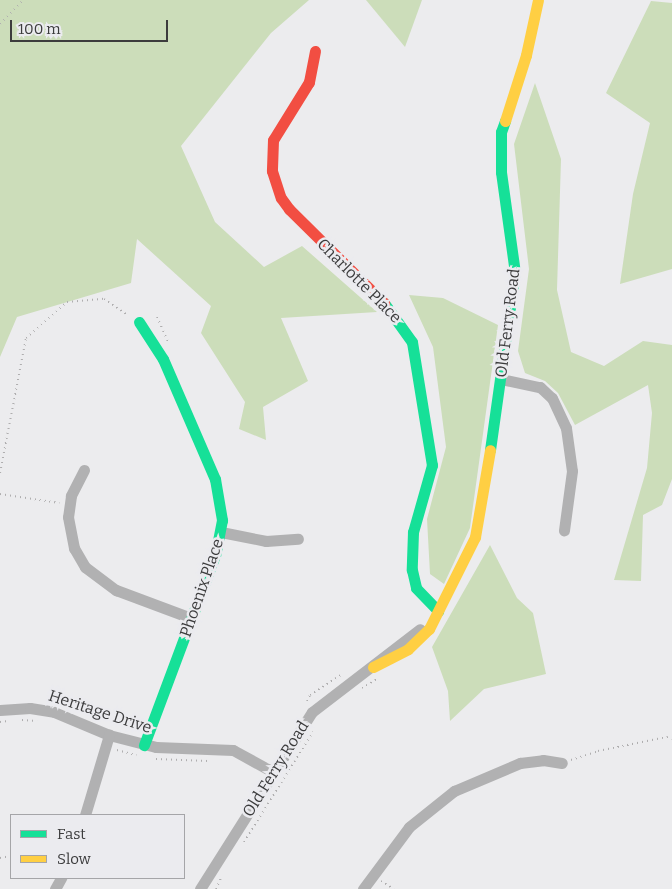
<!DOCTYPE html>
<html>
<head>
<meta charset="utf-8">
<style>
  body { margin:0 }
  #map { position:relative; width:672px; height:889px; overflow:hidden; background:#ececee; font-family:Bitter,serif }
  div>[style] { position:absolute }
  .green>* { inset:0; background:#ccddba }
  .path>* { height:2px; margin-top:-1px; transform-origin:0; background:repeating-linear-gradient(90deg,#afaeaf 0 1px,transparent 0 5px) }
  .street>* { height:11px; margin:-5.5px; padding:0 5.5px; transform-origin:5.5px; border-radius:5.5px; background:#b1b1b2 }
  .fast>* { height:11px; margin:-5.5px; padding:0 5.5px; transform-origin:5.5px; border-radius:5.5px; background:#16e098 }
  .slow>* { height:11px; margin:-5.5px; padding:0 5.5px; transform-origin:5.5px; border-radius:5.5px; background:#ffcf43 }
  .jam>* { height:11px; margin:-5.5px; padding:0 5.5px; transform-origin:5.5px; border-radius:5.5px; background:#f24e42 }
  span { translate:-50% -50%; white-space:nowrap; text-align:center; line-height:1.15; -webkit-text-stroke:5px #ebebef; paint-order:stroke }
  .street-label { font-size:16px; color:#3c3c3d }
  .legend { position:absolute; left:10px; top:814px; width:175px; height:65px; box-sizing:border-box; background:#ebebef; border:1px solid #a5a5a8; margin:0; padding:6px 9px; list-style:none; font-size:15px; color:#3c3c3d }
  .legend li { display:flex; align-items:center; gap:10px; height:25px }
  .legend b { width:25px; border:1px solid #a5a5a8 }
  .scale { position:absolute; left:10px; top:20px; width:158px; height:22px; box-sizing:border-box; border:2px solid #3c3c3d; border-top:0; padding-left:6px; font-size:15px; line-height:18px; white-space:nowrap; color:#3c3c3d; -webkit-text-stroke:4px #ebebef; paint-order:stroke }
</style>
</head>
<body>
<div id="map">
  <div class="green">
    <div style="clip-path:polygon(0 0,309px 0,271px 33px,181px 146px,215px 222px,264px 267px,302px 246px,377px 312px,281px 318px,308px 381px,263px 407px,266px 440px,239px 429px,245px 402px,201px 333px,211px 306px,137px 239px,131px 283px,17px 317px,0 357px)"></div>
    <div style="clip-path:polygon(366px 0,422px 0,405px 47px)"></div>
    <div style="clip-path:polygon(651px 1px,672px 3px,672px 269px,620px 284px,633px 194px,650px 123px,606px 93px)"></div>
    <div style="clip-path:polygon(535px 83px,561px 159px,557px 290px,571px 352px,604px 366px,643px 341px,672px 345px,672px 479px,662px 505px,643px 515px,641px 581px,614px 580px,647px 468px,652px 413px,648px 385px,575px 425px,558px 393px,545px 381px,525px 373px,518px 351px,529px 269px,514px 144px)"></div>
    <div style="clip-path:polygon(409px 295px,443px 298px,498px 325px,470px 528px,444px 584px,430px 574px,427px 519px,446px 447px,433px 347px)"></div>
    <div style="clip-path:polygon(490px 545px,517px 598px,533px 613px,546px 674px,484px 689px,450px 721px,448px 691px,432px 647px)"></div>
  </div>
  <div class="path">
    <div style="left:0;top:24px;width:33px;rotate:-46deg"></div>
    <div style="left:157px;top:317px;width:27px;rotate:66deg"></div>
    <div style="left:0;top:473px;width:137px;rotate:-79.1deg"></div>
    <div style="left:26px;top:338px;width:55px;rotate:-41.3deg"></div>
    <div style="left:67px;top:302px;width:37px;rotate:-5deg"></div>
    <div style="left:104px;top:299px;width:29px;rotate:34deg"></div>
    <div style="left:0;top:494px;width:60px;rotate:8.7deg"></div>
    <div style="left:362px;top:688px;width:17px;rotate:-31deg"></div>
    <div style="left:307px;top:701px;width:7px;rotate:-63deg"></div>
    <div style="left:310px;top:695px;width:38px;rotate:-33deg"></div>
    <div style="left:22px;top:720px;width:15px;rotate:4deg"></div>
    <div style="left:0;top:722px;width:8px;rotate:-7deg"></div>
    <div style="left:117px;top:750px;width:20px;rotate:15deg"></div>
    <div style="left:156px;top:759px;width:52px;rotate:2.2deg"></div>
    <div style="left:571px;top:760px;width:28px;rotate:-18deg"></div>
    <div style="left:598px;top:751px;width:70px;rotate:-11.5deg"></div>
    <div style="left:667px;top:737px;width:5px;rotate:22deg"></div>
    <div style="left:244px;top:842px;width:130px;rotate:-57.9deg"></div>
    <div style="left:0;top:858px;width:11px;rotate:-10deg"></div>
    <div style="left:381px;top:881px;width:15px;rotate:32deg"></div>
    <div style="left:216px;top:889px;width:12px;rotate:-66deg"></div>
  </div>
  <div class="street">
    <div style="left:501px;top:379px;width:40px;rotate:12deg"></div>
    <div style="left:540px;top:387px;width:16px;rotate:43deg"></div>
    <div style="left:552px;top:398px;width:33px;rotate:65deg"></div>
    <div style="left:566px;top:428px;width:43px;rotate:82.1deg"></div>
    <div style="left:572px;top:471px;width:60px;rotate:97.7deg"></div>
    <div style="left:84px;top:470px;width:29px;rotate:117deg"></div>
    <div style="left:71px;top:496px;width:21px;rotate:98deg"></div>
    <div style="left:68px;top:517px;width:32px;rotate:79deg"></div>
    <div style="left:74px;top:548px;width:22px;rotate:60deg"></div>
    <div style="left:85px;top:567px;width:39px;rotate:37deg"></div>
    <div style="left:116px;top:590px;width:80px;rotate:20.5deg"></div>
    <div style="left:221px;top:532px;width:46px;rotate:11.3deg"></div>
    <div style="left:266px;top:541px;width:32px;rotate:-4deg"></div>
    <div style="left:0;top:710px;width:30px;rotate:-4deg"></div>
    <div style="left:30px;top:708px;width:24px;rotate:9deg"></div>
    <div style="left:54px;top:712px;width:60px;rotate:22.7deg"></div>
    <div style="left:109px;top:735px;width:49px;rotate:14.3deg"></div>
    <div style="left:156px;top:747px;width:77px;rotate:2.2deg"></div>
    <div style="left:233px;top:750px;width:46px;rotate:28.8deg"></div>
    <div style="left:85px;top:815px;width:84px;rotate:-73.3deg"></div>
    <div style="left:55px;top:889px;width:13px;rotate:-61deg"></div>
    <div style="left:200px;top:889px;width:209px;rotate:-57.7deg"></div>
    <div style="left:312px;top:712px;width:136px;rotate:-37.5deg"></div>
    <div style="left:363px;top:889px;width:77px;rotate:-53.4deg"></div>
    <div style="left:409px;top:827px;width:58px;rotate:-38.7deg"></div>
    <div style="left:454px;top:791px;width:72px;rotate:-23deg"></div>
    <div style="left:520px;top:763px;width:23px;rotate:-7deg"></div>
    <div style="left:543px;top:760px;width:19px;rotate:9deg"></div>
  </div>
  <div class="fast">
    <div style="left:384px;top:303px;width:48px;rotate:54.3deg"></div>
    <div style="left:412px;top:342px;width:125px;rotate:80.8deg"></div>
    <div style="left:432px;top:465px;width:70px;rotate:105.8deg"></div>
    <div style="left:413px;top:532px;width:38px;rotate:92deg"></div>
    <div style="left:412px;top:570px;width:18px;rotate:77deg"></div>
    <div style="left:416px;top:588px;width:32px;rotate:46deg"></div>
    <div style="left:139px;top:322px;width:44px;rotate:57deg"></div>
    <div style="left:163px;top:359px;width:131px;rotate:66.6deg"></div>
    <div style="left:215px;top:479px;width:42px;rotate:80.3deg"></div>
    <div style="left:222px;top:520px;width:36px;rotate:101deg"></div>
    <div style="left:215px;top:555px;width:203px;rotate:110.5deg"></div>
    <div style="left:490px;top:450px;width:179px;rotate:-82deg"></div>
    <div style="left:515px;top:273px;width:102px;rotate:-97.9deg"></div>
    <div style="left:501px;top:172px;width:40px;rotate:-90deg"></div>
    <div style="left:501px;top:132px;width:12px;rotate:-70deg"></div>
  </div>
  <div class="slow">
    <div style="left:505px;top:121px;width:69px;rotate:-72.3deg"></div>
    <div style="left:526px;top:55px;width:56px;rotate:-77.7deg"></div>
    <div style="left:373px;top:667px;width:39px;rotate:-27deg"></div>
    <div style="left:408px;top:649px;width:29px;rotate:-44deg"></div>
    <div style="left:429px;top:629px;width:103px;rotate:-63.4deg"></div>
    <div style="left:475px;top:537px;width:88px;rotate:-80.2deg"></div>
  </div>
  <div class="jam">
    <div style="left:315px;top:51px;width:32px;rotate:101deg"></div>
    <div style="left:309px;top:82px;width:68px;rotate:121.8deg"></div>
    <div style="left:273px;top:140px;width:31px;rotate:92deg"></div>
    <div style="left:272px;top:171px;width:28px;rotate:72deg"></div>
    <div style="left:281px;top:198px;width:14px;rotate:54deg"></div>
    <div style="left:289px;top:209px;width:134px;rotate:44.7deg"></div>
  </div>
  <div class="street-label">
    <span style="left:359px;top:281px;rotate:45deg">Charlotte Place</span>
    <span style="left:508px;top:323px;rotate:-83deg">Old Ferry Road</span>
    <span style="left:202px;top:588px;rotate:-71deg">Phoenix Place</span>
    <span style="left:100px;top:712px;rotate:18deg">Heritage Drive</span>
    <span style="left:276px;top:769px;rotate:-58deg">Old Ferry Road</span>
  </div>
  <ul class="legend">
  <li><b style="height:6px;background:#16e098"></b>Fast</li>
  <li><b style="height:6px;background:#ffcf43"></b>Slow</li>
  </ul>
  <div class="scale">100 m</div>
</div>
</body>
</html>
